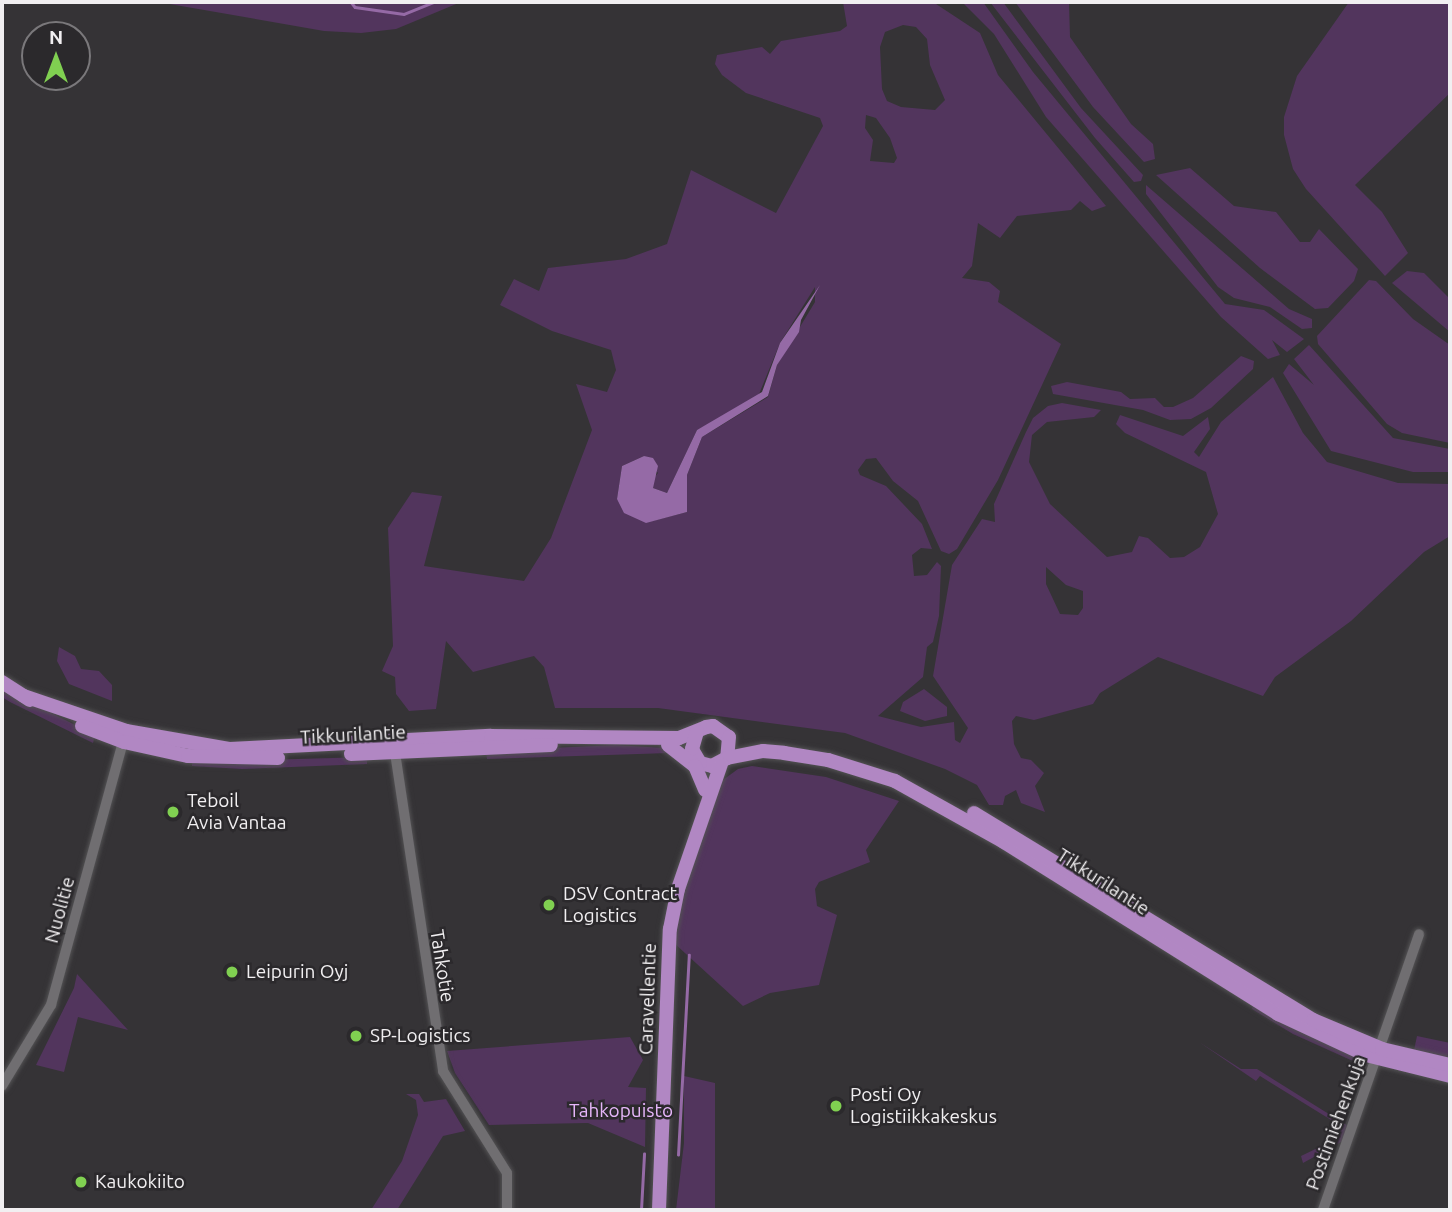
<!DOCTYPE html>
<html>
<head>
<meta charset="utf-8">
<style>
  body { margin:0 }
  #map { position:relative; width:1452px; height:1212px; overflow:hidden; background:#353336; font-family:Ubuntu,sans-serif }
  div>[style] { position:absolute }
  .green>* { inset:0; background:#52355d; transform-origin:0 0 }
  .water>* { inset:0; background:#956aa6 }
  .stream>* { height:2.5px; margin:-1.25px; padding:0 1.25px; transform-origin:1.25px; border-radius:1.25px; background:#956aa6 }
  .roads { filter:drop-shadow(0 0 2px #535254) drop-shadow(0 0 2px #535254) }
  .minor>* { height:10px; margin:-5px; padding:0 5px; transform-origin:5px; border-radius:5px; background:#706e71 }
  .major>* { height:14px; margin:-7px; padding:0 7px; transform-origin:7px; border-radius:7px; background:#b187c3 }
  .dots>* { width:19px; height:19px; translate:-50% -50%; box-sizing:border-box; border:4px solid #2b292c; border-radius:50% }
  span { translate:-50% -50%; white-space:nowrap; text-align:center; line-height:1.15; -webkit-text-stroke:5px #2b292c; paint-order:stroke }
  .street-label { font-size:19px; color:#f1eff1 }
  .poi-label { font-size:19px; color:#f1eff1 }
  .left { translate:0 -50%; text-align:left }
  .park-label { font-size:19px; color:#e6b6fa }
  .frame { position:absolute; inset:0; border:4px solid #f1eff1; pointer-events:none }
  .north { position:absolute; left:21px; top:21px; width:70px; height:70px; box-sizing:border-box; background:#2b292c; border:2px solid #7a787b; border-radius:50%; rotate:0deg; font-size:19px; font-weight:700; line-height:28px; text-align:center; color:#f1eff1 }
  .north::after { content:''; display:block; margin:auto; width:24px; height:32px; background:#80d051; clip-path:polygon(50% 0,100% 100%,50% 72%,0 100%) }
</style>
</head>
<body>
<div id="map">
  <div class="green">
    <div style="clip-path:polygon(158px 2px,461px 2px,396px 29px,361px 33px,324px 31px)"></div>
    <div style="clip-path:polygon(evenodd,843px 2px,933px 2px,980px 33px,998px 75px,1106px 206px,1092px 211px,1080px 201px,1071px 210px,1017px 216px,1000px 238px,978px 223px,972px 266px,962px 278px,989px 282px,1000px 291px,998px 302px,1061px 344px,998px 480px,957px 549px,949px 554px,941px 551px,918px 501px,893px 481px,876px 458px,866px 459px,858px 470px,860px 475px,886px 486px,922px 524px,932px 549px,921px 548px,912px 555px,914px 576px,927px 575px,937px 562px,941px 566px,939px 616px,933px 642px,927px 647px,923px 677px,878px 716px,921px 727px,954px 722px,955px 740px,960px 743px,968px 728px,933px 676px,952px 565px,982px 519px,995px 522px,994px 504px,1026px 432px,1033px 418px,1048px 406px,1062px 403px,1101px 410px,1094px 417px,1047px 422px,1032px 435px,1029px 462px,1050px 504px,1107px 557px,1132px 552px,1139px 536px,1148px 538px,1170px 558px,1184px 557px,1200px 547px,1218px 514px,1206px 472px,1125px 433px,1116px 424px,1120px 415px,1183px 436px,1208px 417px,1210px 429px,1194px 452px,1199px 457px,1221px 422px,1273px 377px,1303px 433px,1327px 462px,1398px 483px,1450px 484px,1450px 536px,1424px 552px,1351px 621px,1275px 677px,1263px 696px,1158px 657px,1100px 693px,1093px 704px,1034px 720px,1016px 716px,1012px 721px,1014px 744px,1021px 758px,1031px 760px,1044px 773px,1035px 786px,1045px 812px,1021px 803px,1016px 790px,1005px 796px,1003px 805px,989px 805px,977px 785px,945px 769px,845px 733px,658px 708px,555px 708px,544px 667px,534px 656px,473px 672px,446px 641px,436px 709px,409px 711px,396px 694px,395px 677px,382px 671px,393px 646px,388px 528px,412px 492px,442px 496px,424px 566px,524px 581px,551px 538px,592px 430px,576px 384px,607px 392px,616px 370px,611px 350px,552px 331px,500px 305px,514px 279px,539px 291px,548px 268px,626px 259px,667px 244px,691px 170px,776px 213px,823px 126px,820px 118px,746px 93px,722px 75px,715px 64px,717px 55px,762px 47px,770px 54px,781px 41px,840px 31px,847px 26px,843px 2px,903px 25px,916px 27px,927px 39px,930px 65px,945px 100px,935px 110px,901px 107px,887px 101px,882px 89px,880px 47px,885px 32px,903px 25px,843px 2px,866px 115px,876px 118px,890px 138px,897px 158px,894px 163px,870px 161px,873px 140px,865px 128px,866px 115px,843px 2px,815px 287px,815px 302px,777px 365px,768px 397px,702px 437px,687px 475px,687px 512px,652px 521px,617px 499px,622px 466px,644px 456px,658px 473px,651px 481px,653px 488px,667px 493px,697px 430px,757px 399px,780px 343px,815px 287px,843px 2px,1046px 567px,1066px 585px,1083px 591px,1083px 608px,1078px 615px,1060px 614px,1046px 584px,1046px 567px)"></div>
    <div style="clip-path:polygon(962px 2px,983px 2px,1033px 72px,1225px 304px,1264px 310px,1304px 339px,1287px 352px,1272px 340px,1280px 355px,1268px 359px,1221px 317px,1046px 117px,994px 34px)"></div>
    <div style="clip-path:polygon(990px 2px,1003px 2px,1081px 108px,1143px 175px,1141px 181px,1134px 182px,1095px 138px)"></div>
    <div style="clip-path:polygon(1015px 2px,1069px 2px,1070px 37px,1131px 124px,1153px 144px,1155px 159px,1144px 162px,1093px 107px)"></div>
    <div style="clip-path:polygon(1349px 2px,1450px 2px,1450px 93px,1355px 185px,1382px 212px,1408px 253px,1385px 276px,1306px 189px,1293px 169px,1284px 135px,1284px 117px,1297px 76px)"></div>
    <div style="clip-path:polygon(1190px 168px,1234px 206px,1276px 212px,1300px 242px,1310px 242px,1319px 229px,1358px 269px,1354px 281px,1328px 308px,1315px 309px,1260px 268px,1156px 175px)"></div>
    <div style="clip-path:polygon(1146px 185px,1289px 309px,1312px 319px,1312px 328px,1302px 329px,1270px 307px,1234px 298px,1218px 287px,1146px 194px)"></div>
    <div style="clip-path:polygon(1407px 271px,1424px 273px,1450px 299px,1450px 332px,1392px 283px)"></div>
    <div style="clip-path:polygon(1369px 280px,1376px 281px,1413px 319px,1450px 345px,1450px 443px,1402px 433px,1387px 424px,1318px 344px,1317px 336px)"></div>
    <div style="clip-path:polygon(1309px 345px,1393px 438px,1450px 449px,1450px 472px,1413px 472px,1331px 451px,1283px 373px,1289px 364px,1314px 385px,1294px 359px)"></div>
    <div style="clip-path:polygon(1241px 356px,1254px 361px,1253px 369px,1211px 408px,1191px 419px,1170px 420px,1143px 410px,1053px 394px,1051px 386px,1067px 382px,1121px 392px,1130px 399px,1155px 398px,1164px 407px,1173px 407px,1193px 398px)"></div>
    <div style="clip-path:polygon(59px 647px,75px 656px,81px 669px,99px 671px,112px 685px,112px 701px,69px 684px,57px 661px)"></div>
    <div style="clip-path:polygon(2px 688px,95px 735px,93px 743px,10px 702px,2px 697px)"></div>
    <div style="clip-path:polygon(924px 689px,947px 707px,947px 716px,925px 721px,900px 711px,903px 702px)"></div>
    <div style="clip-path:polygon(615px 745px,665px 748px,669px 753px,487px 759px,486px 751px)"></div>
    <div style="clip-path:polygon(367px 757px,367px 764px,242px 769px,192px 766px,192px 762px)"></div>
    <div style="clip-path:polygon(752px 766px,826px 777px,899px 801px,866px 850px,870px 862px,819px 882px,815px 889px,817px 906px,837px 915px,819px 985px,770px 993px,743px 1006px,674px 943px,685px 885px,704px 836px,716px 785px,738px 769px)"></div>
    <div style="clip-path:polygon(77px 974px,128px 1030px,78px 1017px,64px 1072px,36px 1065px,74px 988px)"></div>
    <div style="clip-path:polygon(1253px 1005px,1359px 1060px,1364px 1066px,1293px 1034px,1252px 1009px)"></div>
    <div style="left:1417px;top:1036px;width:34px;height:17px;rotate:12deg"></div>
    <div style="clip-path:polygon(630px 1037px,643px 1060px,628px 1087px,646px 1088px,645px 1147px,588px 1123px,489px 1125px,455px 1073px,447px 1051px)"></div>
    <div style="clip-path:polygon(1199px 1042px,1241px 1069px,1257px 1069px,1348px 1126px,1343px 1141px,1303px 1163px,1301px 1156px,1328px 1143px,1336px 1123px,1260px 1076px,1256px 1081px)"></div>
    <div style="clip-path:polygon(684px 1076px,715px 1083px,715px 1210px,676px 1210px,684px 1143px)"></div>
    <div style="clip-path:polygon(406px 1094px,419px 1094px,424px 1102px,446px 1099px,465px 1131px,443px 1136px,397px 1210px,371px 1210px,402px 1161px,418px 1115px,416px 1100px)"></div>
  </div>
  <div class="water">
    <div style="clip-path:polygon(820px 285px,801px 320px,799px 332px,777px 365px,768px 396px,702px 437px,687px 475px,687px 512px,646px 523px,624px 513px,617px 499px,622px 466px,644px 456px,653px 458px,658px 466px,653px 488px,667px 493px,697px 430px,762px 392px,780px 343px)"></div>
  </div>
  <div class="stream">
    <div style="left:351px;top:2px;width:6px;rotate:51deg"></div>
    <div style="left:355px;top:7px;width:49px;rotate:8.1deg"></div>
    <div style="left:404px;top:14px;width:31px;rotate:-22deg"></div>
    <div style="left:678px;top:1155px;width:200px;rotate:-86.9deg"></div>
    <div style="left:641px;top:1210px;width:56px;rotate:-86.9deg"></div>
  </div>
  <div class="roads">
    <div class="minor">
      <div style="left:394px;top:746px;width:329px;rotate:81.4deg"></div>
      <div style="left:443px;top:1071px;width:120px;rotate:57.9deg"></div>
      <div style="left:507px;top:1173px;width:37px;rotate:90deg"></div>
      <div style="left:2px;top:1086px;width:95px;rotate:-58.8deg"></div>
      <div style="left:51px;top:1005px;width:280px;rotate:-74.7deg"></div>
      <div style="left:1323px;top:1210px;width:292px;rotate:-70.8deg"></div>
    </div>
    <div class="major">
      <div style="left:2px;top:682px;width:33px;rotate:33deg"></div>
      <div style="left:24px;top:696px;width:108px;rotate:18.9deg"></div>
      <div style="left:126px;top:731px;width:106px;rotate:9.8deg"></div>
      <div style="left:230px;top:749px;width:261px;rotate:-2.9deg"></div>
      <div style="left:491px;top:736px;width:188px;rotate:0.6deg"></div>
      <div style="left:679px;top:738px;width:29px;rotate:-22deg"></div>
      <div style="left:706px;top:727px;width:7px;rotate:-8deg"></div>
      <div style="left:713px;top:726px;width:19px;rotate:35deg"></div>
      <div style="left:729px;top:737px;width:21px;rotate:95deg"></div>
      <div style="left:727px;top:758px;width:17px;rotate:152deg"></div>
      <div style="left:712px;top:766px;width:12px;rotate:-166deg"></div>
      <div style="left:700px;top:763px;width:16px;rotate:-120deg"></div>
      <div style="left:692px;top:749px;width:18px;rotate:-74deg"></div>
      <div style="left:82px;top:726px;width:45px;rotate:20.9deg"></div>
      <div style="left:124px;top:742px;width:66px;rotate:12.3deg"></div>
      <div style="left:188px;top:756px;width:90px;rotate:1.3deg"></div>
      <div style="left:668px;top:745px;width:34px;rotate:38deg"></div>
      <div style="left:695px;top:766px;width:26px;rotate:67deg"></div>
      <div style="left:351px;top:754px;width:200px;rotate:-2.6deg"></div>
      <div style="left:727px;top:758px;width:37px;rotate:-11deg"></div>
      <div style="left:763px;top:751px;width:21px;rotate:5deg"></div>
      <div style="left:784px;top:753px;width:45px;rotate:9deg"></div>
      <div style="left:828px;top:760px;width:70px;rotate:17.4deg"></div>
      <div style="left:895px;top:781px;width:125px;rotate:29.2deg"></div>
      <div style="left:1004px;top:842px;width:324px;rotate:32.1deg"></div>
      <div style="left:1278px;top:1014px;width:97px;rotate:25deg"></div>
      <div style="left:1366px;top:1055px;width:87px;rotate:14deg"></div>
      <div style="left:974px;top:813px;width:397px;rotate:31.4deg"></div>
      <div style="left:1313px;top:1020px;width:75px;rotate:22.8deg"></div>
      <div style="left:1382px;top:1049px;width:70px;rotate:13.2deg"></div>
      <div style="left:659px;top:1210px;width:281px;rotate:-87.8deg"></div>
      <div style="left:670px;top:929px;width:41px;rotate:-78.7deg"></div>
      <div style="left:678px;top:889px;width:132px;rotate:-71deg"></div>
    </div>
  </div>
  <div class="dots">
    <div style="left:173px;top:812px;background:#80d051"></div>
    <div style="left:549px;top:905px;background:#80d051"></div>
    <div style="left:232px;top:972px;background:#80d051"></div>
    <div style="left:356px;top:1036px;background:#80d051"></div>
    <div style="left:836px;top:1106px;background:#80d051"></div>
    <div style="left:81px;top:1182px;background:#80d051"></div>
  </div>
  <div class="street-label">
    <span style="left:353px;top:735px;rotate:-3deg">Tikkurilantie</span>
    <span style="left:1103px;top:882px;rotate:33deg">Tikkurilantie</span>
    <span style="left:60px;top:910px;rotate:-75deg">Nuolitie</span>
    <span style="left:442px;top:966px;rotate:81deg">Tahkotie</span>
    <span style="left:648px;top:999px;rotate:-88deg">Caravellentie</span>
    <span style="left:1336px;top:1123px;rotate:-70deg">Postimiehenkuja</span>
  </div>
  <div class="poi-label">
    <span class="left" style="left:187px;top:812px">Teboil<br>Avia Vantaa</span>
    <span class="left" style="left:563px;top:905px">DSV Contract<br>Logistics</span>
    <span class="left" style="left:246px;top:972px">Leipurin Oyj</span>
    <span class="left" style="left:370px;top:1036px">SP-Logistics</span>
    <span class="left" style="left:850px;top:1106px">Posti Oy<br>Logistiikkakeskus</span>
    <span class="left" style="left:95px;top:1182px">Kaukokiito</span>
  </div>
  <div class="park-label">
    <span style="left:621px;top:1111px">Tahkopuisto</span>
  </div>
  <div class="frame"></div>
  <div class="north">N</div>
</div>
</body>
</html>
